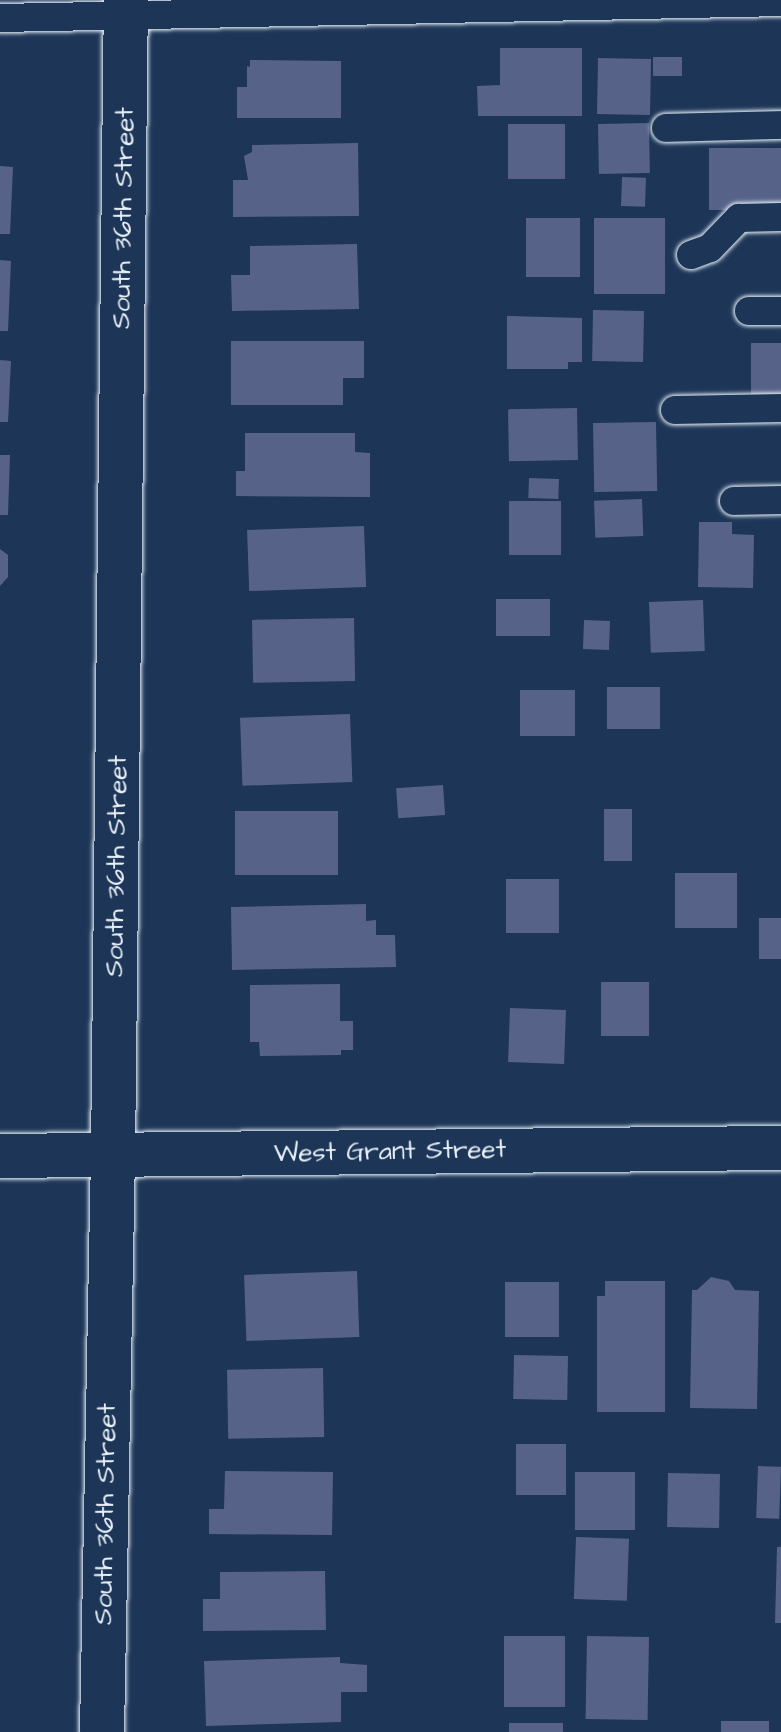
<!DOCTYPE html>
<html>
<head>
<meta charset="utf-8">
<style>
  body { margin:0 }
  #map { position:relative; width:781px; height:1732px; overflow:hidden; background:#1d3557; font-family:"Architects Daughter",sans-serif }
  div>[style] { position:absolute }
  .building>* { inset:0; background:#576289; transform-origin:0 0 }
  .roads { filter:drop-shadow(0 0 2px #e8f1f8) drop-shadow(0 0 2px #e8f1f8) }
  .service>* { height:28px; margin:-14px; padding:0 14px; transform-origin:14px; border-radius:14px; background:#1d3557 }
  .minor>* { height:44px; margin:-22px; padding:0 22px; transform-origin:22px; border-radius:22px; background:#1d3557 }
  span { translate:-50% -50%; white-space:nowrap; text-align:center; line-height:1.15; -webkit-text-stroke:7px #1d3557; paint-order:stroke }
  .street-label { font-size:26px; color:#e8f1f8 }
</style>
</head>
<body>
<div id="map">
  <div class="building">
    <div style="clip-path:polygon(500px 48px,582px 48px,582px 116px,478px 116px,477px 86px,500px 85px)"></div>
    <div style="left:653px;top:57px;width:29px;height:19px"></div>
    <div style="left:598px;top:58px;width:53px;height:56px;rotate:1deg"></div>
    <div style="clip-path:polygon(250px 60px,341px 61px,341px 118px,237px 118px,237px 87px,247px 87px,247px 66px,250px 67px)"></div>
    <div style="left:649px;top:123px;width:50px;height:51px;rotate:89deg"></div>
    <div style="left:508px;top:124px;width:57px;height:55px"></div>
    <div style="clip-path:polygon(358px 143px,359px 216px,233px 217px,233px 180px,248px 180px,244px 156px,252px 152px,252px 145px)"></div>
    <div style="left:781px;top:148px;width:62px;height:72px;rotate:90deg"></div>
    <div style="clip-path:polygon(0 166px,13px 167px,10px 234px,0 234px)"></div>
    <div style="left:622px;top:177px;width:24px;height:29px;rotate:2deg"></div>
    <div style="left:526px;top:218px;width:54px;height:59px"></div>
    <div style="left:594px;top:218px;width:71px;height:76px"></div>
    <div style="clip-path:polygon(357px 244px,359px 309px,232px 311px,231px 275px,250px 275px,250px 246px)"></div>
    <div style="clip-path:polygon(0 260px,11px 261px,8px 331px,0 331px)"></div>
    <div style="left:593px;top:310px;width:51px;height:51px;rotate:1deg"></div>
    <div style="clip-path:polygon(507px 316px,582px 318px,582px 362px,568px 362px,568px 369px,507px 369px)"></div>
    <div style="clip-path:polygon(231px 341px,364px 341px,364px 378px,343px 378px,343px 405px,231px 405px)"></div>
    <div style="left:751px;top:343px;width:30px;height:52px"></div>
    <div style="clip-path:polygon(0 360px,11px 361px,8px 422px,0 422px)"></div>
    <div style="left:577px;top:408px;width:52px;height:69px;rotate:89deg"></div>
    <div style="left:656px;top:422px;width:69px;height:63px;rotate:89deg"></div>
    <div style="clip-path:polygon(245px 433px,355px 433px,355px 452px,370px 453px,370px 497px,236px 496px,236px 471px,245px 471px)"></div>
    <div style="clip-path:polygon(0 455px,10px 455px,8px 515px,0 515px)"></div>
    <div style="left:529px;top:478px;width:30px;height:20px;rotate:2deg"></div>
    <div style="left:642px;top:499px;width:37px;height:48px;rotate:88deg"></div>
    <div style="left:509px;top:501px;width:52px;height:54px"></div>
    <div style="clip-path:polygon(699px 522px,732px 522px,732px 534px,754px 535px,753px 588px,698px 587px)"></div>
    <div style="left:364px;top:526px;width:61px;height:117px;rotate:88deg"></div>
    <div style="clip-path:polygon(0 549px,8px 555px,8px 577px,0 586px)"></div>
    <div style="left:550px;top:599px;width:37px;height:54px;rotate:90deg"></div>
    <div style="left:703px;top:600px;width:51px;height:54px;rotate:88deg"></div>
    <div style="left:354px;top:618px;width:63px;height:102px;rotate:89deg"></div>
    <div style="left:584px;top:620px;width:26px;height:29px;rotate:2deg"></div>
    <div style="left:660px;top:687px;width:42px;height:53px;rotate:90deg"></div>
    <div style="left:520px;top:690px;width:55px;height:46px"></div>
    <div style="left:350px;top:714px;width:68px;height:110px;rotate:88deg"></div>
    <div style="left:443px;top:785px;width:30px;height:47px;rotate:86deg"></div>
    <div style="left:604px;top:809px;width:28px;height:52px"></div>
    <div style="left:235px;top:811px;width:103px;height:64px"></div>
    <div style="left:675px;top:873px;width:62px;height:55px"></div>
    <div style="left:506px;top:879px;width:53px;height:54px"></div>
    <div style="clip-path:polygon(366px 904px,366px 921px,376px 920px,376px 935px,395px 935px,396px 967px,232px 970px,231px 907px)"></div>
    <div style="left:759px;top:918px;width:22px;height:41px"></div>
    <div style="left:601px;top:982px;width:48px;height:54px"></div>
    <div style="clip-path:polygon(340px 984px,340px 1021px,353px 1021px,353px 1050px,341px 1050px,341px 1055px,260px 1056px,259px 1042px,250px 1042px,250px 985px)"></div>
    <div style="left:510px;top:1008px;width:56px;height:54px;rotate:2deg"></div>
    <div style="left:357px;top:1271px;width:66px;height:113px;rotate:88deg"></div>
    <div style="clip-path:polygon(711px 1277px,729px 1281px,735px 1290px,759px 1291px,757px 1409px,690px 1408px,692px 1290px,697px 1290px)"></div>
    <div style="clip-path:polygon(605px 1281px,665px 1281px,665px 1412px,597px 1412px,597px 1296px,605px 1296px)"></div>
    <div style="left:505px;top:1282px;width:54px;height:55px"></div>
    <div style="left:514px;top:1355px;width:54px;height:44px;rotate:1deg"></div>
    <div style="left:323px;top:1368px;width:69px;height:96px;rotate:89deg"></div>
    <div style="left:516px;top:1444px;width:50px;height:51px"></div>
    <div style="left:758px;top:1466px;width:23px;height:52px;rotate:2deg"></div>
    <div style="clip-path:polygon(225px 1471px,333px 1472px,332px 1535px,209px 1534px,209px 1509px,224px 1509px)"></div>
    <div style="left:575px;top:1472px;width:60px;height:58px"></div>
    <div style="left:668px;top:1473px;width:52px;height:54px;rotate:1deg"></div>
    <div style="left:576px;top:1537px;width:53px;height:62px;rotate:2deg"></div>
    <div style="clip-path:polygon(777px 1547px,781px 1547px,781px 1623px,775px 1623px)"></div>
    <div style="clip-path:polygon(325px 1571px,326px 1630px,203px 1631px,203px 1599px,220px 1599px,220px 1572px)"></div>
    <div style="left:504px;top:1636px;width:61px;height:71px"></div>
    <div style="left:587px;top:1636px;width:62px;height:83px;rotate:1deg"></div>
    <div style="clip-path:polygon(340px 1657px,340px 1663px,367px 1665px,367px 1692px,341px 1692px,341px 1722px,206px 1726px,204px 1661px)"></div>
    <div style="left:769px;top:1721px;width:11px;height:48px;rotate:90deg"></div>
    <div style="left:509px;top:1723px;width:54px;height:9px"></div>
  </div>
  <div class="roads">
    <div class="service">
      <div style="left:0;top:18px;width:781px;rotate:-1.17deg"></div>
      <div style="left:666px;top:128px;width:115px;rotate:-1.5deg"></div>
      <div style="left:691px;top:255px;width:20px;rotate:-20deg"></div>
      <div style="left:710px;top:248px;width:42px;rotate:-46deg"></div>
      <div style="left:739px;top:218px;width:42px;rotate:-1.4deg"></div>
      <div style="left:749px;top:311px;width:32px"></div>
      <div style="left:675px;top:410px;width:106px;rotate:-1.1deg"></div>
      <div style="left:734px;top:501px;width:47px;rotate:-1.2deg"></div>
    </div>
    <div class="minor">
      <div style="left:0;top:1156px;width:781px;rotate:-0.59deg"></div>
      <div style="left:102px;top:1732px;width:576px;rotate:-88.91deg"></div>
      <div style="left:113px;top:1156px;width:1156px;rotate:-89.36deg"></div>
    </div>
  </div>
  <div class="street-label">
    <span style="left:124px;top:218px;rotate:-89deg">South 36th Street</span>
    <span style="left:117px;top:866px;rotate:-89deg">South 36th Street</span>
    <span style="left:390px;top:1152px;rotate:-1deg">West Grant Street</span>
    <span style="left:106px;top:1514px;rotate:-89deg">South 36th Street</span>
  </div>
</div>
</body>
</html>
